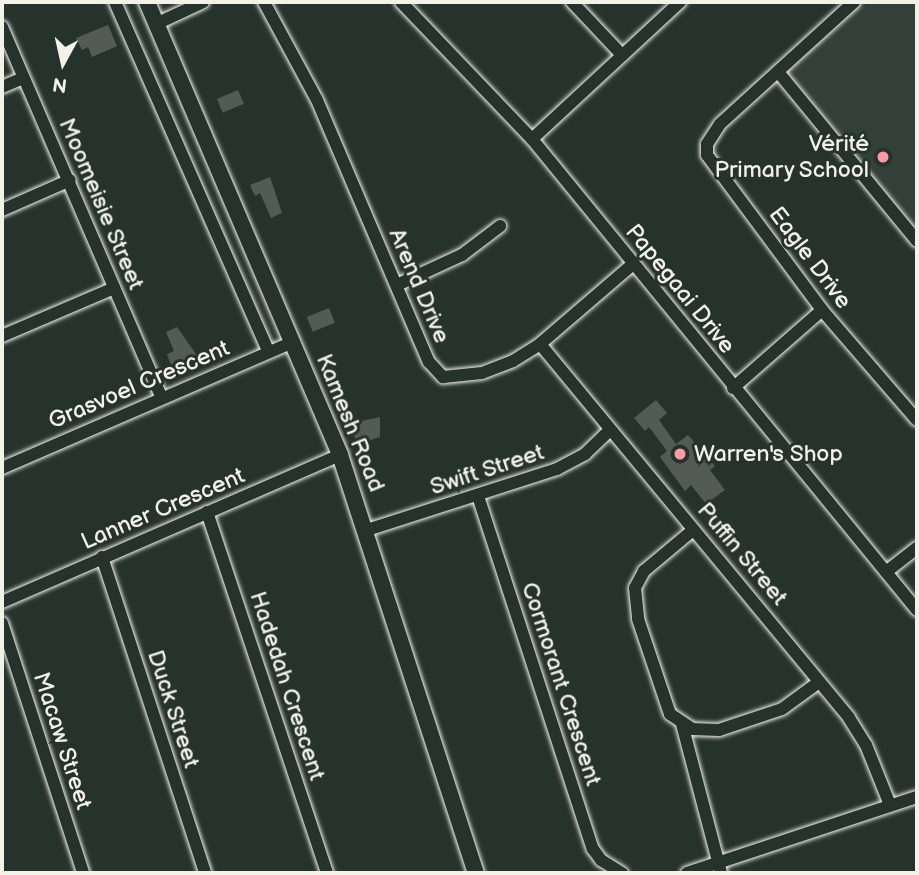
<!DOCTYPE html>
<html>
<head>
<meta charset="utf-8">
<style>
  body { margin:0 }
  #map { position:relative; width:919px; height:875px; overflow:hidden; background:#26332d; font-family:"Balsamiq Sans",sans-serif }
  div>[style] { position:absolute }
  .built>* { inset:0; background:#333f39 }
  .building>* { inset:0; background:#525c55; transform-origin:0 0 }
  .roads { filter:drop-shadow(0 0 2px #f4f1e8) drop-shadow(0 0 2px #f4f1e8) }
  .minor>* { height:12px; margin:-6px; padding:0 6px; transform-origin:6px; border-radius:6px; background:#26332d }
  .tertiary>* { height:16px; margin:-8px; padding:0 8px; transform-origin:8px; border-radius:8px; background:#26332d }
  .dots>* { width:19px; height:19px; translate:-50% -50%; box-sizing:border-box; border:4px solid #26332d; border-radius:50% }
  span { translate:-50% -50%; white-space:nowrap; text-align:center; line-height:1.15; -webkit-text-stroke:6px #26332d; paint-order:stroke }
  .poi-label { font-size:23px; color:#f4f1e8 }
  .right { translate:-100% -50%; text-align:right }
  .left { translate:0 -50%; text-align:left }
  .street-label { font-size:23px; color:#f4f1e8 }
  .frame { position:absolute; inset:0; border:4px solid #f4f1e8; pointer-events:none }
  .north { position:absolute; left:28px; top:28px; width:70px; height:70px; -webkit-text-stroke:5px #26332d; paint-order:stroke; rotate:188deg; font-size:19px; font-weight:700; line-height:28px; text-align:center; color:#f4f1e8 }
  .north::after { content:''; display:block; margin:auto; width:24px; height:32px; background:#f4f1e8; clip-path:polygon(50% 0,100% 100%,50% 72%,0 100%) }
</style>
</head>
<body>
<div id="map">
  <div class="built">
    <div style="clip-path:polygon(844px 2px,917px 2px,917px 242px,778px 73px)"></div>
  </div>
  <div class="building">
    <div style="clip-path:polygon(108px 25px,117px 46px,92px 57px,88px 47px,82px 50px,76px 38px)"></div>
    <div style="left:238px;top:90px;width:15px;height:23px;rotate:67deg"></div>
    <div style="clip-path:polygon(270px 177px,282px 213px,271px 218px,260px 193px,255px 196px,250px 185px)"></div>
    <div style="left:329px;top:308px;width:16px;height:24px;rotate:68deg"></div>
    <div style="clip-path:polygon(177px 327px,198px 357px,172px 368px,167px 354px,174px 351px,166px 332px)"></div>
    <div style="clip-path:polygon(656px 400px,667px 413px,659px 420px,676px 444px,688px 435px,715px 466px,710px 470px,725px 490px,706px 504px,691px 485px,685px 491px,660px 457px,667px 451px,649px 427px,645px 431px,634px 418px)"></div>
    <div style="clip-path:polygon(380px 417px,380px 437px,358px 444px,348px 424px)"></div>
  </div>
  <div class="roads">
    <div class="minor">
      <div style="left:115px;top:2px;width:382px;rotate:66.3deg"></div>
      <div style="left:264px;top:2px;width:111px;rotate:61.6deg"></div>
      <div style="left:317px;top:100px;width:285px;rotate:66.9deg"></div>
      <div style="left:429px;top:362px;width:21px;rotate:47deg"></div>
      <div style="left:443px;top:377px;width:39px;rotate:-6deg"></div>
      <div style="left:482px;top:373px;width:33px;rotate:-21deg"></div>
      <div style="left:513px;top:361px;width:32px;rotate:-32deg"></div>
      <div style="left:540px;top:344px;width:123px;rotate:-40.7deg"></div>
      <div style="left:401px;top:2px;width:190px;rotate:46.3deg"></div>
      <div style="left:532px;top:139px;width:608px;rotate:50.74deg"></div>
      <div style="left:572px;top:2px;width:73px;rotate:46.7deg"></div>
      <div style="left:854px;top:2px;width:181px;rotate:137.7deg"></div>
      <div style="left:720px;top:124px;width:24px;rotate:123deg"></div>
      <div style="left:707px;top:144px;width:11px;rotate:90deg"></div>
      <div style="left:707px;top:155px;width:193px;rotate:53.4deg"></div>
      <div style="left:822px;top:310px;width:145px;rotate:49.2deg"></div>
      <div style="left:156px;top:24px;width:52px;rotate:-25.1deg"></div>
      <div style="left:2px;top:27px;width:404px;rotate:66.7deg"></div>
      <div style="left:779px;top:73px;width:217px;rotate:50.6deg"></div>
      <div style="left:2px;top:87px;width:23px;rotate:-23deg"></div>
      <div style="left:532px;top:139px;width:202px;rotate:-42.8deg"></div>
      <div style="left:2px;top:210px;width:74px;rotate:-23.8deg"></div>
      <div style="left:397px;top:285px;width:72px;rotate:-24.8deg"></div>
      <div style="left:462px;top:255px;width:48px;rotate:-37.3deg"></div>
      <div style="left:2px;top:336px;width:122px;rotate:-23.2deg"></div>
      <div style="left:540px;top:344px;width:485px;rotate:50.4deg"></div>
      <div style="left:849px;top:718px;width:32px;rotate:58deg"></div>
      <div style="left:866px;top:745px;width:65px;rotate:68.2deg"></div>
      <div style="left:733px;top:388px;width:118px;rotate:-41.2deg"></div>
      <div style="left:2px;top:468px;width:317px;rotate:-23.4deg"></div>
      <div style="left:478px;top:496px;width:371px;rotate:72deg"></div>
      <div style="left:593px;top:849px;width:14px;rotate:54deg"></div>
      <div style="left:601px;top:860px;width:25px;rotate:32deg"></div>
      <div style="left:207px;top:512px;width:380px;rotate:71.6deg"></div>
      <div style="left:367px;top:530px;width:200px;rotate:-17.8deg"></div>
      <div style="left:557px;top:469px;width:32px;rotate:-28deg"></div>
      <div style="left:585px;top:454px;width:33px;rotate:-44deg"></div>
      <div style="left:693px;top:530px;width:64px;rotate:140.1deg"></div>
      <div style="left:644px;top:571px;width:19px;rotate:118deg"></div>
      <div style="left:635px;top:588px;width:31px;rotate:84deg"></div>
      <div style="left:638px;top:619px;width:100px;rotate:71.4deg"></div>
      <div style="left:670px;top:714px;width:27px;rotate:34deg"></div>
      <div style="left:692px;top:729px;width:27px;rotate:2deg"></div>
      <div style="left:719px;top:730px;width:66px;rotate:-18.4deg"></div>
      <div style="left:782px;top:709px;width:46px;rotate:-36.1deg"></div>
      <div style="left:102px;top:557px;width:332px;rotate:71.9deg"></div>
      <div style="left:886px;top:572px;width:39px;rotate:-38deg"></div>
      <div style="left:2px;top:602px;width:369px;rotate:-23.5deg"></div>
      <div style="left:2px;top:623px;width:263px;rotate:72deg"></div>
      <div style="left:682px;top:724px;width:154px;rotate:75.3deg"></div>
      <div style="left:687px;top:873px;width:242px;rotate:-18.3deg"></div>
    </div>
    <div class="tertiary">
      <div style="left:147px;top:2px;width:492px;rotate:66.9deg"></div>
      <div style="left:340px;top:455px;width:440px;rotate:72deg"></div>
    </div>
  </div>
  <div class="dots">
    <div style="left:883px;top:157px;background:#ff9aa2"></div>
    <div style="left:680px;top:454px;background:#ff9aa2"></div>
  </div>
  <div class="poi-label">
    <span class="right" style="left:869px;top:157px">Vérité<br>Primary School</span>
    <span class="left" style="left:694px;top:454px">Warren's Shop</span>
  </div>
  <div class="street-label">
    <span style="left:101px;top:204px;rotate:67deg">Moomeisie Street</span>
    <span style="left:810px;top:258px;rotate:53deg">Eagle Drive</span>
    <span style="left:419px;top:286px;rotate:67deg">Arend Drive</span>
    <span style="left:680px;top:289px;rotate:51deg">Papegaai Drive</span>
    <span style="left:139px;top:385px;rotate:-23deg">Grasvoel Crescent</span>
    <span style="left:350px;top:423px;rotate:68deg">Kamesh Road</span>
    <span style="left:487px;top:470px;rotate:-18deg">Swift Street</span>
    <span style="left:163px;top:509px;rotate:-23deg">Lanner Crescent</span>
    <span style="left:742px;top:554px;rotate:50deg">Puffin Street</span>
    <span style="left:561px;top:684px;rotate:72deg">Cormorant Crescent</span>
    <span style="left:287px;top:686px;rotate:72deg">Hadedah Crescent</span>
    <span style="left:173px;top:709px;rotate:72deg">Duck Street</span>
    <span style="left:62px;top:741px;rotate:72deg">Macaw Street</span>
  </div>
  <div class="frame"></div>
  <div class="north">N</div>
</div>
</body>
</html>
